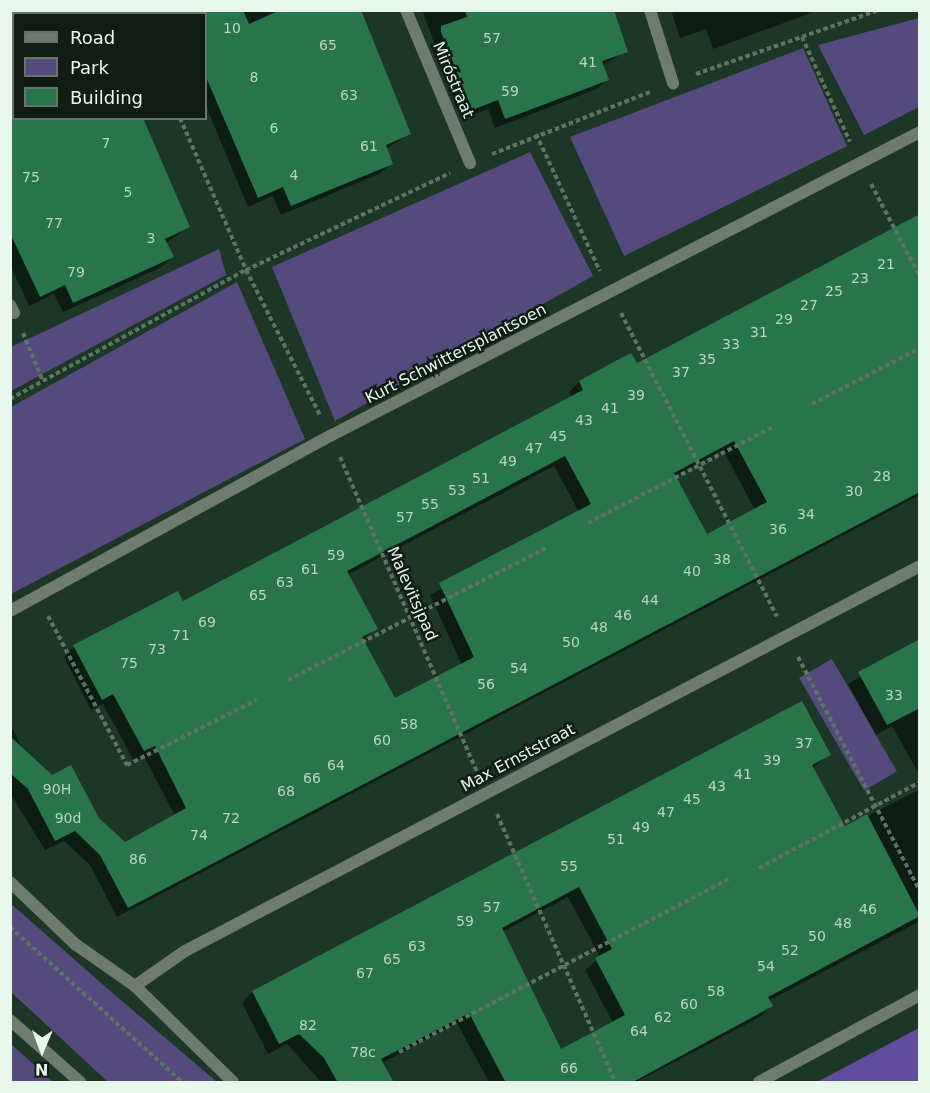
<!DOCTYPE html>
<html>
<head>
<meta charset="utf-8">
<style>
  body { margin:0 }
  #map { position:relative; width:930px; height:1093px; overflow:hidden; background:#1c3726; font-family:"DejaVu Sans",sans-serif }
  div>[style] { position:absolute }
  .green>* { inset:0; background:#554a7d; transform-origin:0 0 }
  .forest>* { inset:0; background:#614d9f }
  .shadow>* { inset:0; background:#0007 }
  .building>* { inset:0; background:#29754a }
  .path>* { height:4px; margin-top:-2px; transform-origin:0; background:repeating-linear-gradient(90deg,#5c7464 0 4.5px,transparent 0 7.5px) }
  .lane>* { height:12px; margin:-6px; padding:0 6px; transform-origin:6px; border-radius:6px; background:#6e7b71 }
  .street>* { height:12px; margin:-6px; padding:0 6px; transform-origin:6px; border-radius:6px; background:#6e7b71 }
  span { translate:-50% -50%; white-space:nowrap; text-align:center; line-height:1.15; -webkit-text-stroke:5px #101c14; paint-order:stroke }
  .number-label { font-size:14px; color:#b8d6c3 }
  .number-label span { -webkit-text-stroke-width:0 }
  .street-label { font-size:16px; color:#e7f7eb }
  .frame { position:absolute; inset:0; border:12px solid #e7f7eb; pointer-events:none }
  .legend { position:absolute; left:12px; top:12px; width:195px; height:108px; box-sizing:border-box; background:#101c14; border:2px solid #66746a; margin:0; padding:8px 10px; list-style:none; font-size:18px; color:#e7f7eb }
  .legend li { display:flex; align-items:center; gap:12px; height:30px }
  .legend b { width:30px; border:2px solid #66746a }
  .north { position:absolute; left:12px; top:1021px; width:60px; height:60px; -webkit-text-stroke:4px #101c14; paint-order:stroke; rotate:181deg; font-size:16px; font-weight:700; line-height:24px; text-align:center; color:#e7f7eb }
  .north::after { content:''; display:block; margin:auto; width:21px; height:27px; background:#e7f7eb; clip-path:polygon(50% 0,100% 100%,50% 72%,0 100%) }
</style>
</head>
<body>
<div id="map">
  <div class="green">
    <div style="clip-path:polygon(919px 18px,919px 107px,864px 135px,818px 45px)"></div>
    <div style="clip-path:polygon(803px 48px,847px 146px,624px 256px,570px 137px)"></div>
    <div style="clip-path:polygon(530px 152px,593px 276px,335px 421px,272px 267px)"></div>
    <div style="clip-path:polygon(219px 249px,226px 275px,11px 391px,11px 347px)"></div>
    <div style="clip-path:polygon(237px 282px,305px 439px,11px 594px,11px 407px)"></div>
    <div style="left:832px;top:659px;width:130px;height:38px;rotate:60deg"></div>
    <div style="clip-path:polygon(10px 903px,108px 989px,217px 1082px,108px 1082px,11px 992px)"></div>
    <div style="clip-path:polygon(10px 1044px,11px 1044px,53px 1082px,11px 1082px)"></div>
  </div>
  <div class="forest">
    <div style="clip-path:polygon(919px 1028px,919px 1082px,817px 1082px)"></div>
  </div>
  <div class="shadow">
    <div style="clip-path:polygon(66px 10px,89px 10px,91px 14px,60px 14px)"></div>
    <div style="clip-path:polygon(166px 10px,359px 10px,409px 134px,386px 149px,391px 163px,381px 173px,281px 215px,273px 196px,248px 207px,206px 106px,206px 14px)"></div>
    <div style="clip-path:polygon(422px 10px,611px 10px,626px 51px,602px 66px,607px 79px,597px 89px,495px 128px,488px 109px,462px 119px)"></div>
    <div style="clip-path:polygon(671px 10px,819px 10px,713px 49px,706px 29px,680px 38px)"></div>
    <div style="clip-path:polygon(14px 35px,14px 118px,188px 227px,166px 243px,172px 257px,162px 267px,63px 312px,54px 294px,29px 306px,10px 265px)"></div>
    <div style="clip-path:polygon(evenodd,920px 215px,920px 495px,117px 917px,90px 865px,64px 841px,45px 850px,10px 793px,10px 724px,25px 752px,125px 844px,175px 816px,144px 756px,134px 761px,103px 704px,91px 710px,64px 657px,74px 646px,182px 603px,572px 398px,569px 392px,579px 382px,636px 365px,920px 215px,723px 450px,755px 510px,706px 536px,674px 477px,723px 450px,920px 215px,554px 466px,579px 512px,430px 595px,462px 665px,394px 700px,362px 641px,376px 628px,347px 575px,554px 466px)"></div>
    <div style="clip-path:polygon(920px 641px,920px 776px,892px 726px,876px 735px,848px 684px)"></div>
    <div style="clip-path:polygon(evenodd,802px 703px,829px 754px,813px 768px,845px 828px,920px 789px,920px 921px,768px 1001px,771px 1006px,760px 1017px,636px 1082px,489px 1082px,457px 1023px,382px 1063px,392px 1082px,321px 1082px,287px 1044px,268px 1054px,242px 1003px,252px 992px,802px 703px,568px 897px,600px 957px,585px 970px,613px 1023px,561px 1051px,502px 932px,568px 897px)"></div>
  </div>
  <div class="building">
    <div style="clip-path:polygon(206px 10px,243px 10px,249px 24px,280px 10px,361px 10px,411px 134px,386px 145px,393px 164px,291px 206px,283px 187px,258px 198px,206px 77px)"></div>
    <div style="clip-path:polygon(465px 10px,614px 10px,628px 52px,602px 61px,609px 80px,505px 119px,498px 100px,472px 110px,441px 32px,441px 26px,467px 17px)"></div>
    <div style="clip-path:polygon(10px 118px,143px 118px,190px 227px,165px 239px,174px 257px,73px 303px,65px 285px,40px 297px,10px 233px)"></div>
    <div style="clip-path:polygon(evenodd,920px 214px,920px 492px,128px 908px,100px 855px,75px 831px,55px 841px,28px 789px,10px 773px,10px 736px,52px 775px,71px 765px,99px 818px,125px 842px,186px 808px,155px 746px,144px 751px,113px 694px,102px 700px,73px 645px,178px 591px,183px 601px,583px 390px,579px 381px,621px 358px,631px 353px,637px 363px,920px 214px,734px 441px,767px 502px,707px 534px,674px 473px,734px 441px,920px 214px,565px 456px,591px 504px,439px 583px,474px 657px,395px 698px,362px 637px,378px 629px,347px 571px,565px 456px)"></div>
    <div style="clip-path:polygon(920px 639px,920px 708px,887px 725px,858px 672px)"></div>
    <div style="clip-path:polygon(evenodd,802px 701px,831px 755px,812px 765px,845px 826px,867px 814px,920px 916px,768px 997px,773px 1006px,631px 1083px,506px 1083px,469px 1013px,381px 1059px,394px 1083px,338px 1083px,324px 1058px,299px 1034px,279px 1044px,252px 991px,802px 701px,579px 887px,612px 949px,595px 958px,625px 1015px,561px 1049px,502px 928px,579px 887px)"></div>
  </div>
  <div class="path">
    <div style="left:133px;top:10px;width:4px;rotate:63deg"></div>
    <div style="left:802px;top:37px;width:115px;rotate:65.4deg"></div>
    <div style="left:696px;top:74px;width:194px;rotate:-19.3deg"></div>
    <div style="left:180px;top:118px;width:166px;rotate:66.5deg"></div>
    <div style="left:246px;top:270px;width:163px;rotate:63deg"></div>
    <div style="left:536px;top:134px;width:151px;rotate:65deg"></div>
    <div style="left:492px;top:154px;width:170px;rotate:-21.4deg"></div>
    <div style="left:871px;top:184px;width:105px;rotate:62.2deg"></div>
    <div style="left:621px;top:313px;width:341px;rotate:62.8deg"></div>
    <div style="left:23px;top:333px;width:50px;rotate:67.6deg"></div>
    <div style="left:10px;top:399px;width:269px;rotate:-28.7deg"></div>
    <div style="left:246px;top:270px;width:226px;rotate:-25.4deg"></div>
    <div style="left:812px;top:404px;width:122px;rotate:-27.4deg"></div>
    <div style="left:340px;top:457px;width:344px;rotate:66.5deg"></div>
    <div style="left:588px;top:523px;width:210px;rotate:-27.5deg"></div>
    <div style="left:48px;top:616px;width:169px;rotate:62.1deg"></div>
    <div style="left:127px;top:765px;width:145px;rotate:-26.6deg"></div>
    <div style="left:798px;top:657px;width:264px;rotate:62.5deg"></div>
    <div style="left:288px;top:680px;width:292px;rotate:-27.1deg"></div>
    <div style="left:497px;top:814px;width:293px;rotate:66.2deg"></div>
    <div style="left:759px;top:868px;width:183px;rotate:-28.1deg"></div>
    <div style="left:10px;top:927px;width:232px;rotate:42deg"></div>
    <div style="left:399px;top:1052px;width:374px;rotate:-27.7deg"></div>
  </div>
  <div class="lane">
    <div style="left:10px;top:1020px;width:94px;rotate:41.5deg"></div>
  </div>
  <div class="street">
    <div style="left:406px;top:10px;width:166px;rotate:67.3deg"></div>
    <div style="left:650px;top:10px;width:77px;rotate:72.5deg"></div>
    <div style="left:10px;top:305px;width:9px;rotate:63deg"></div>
    <div style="left:10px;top:611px;width:365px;rotate:-28.7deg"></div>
    <div style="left:330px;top:436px;width:664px;rotate:-27.26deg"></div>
    <div style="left:10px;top:882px;width:90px;rotate:43.6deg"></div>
    <div style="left:75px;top:944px;width:73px;rotate:35deg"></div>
    <div style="left:135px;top:986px;width:137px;rotate:44.4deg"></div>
    <div style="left:135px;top:986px;width:61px;rotate:-35deg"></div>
    <div style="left:185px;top:951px;width:830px;rotate:-27.65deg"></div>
    <div style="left:759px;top:1082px;width:183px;rotate:-28.4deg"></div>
  </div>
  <div class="number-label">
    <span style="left:232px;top:28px">10</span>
    <span style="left:492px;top:38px">57</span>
    <span style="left:328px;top:45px">65</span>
    <span style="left:588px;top:62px">41</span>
    <span style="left:254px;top:77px">8</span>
    <span style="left:510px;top:91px">59</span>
    <span style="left:349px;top:95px">63</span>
    <span style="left:274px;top:128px">6</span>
    <span style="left:106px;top:143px">7</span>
    <span style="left:369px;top:146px">61</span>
    <span style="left:294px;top:175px">4</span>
    <span style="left:31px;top:177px">75</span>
    <span style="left:128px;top:192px">5</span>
    <span style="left:54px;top:223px">77</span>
    <span style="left:151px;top:238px">3</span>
    <span style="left:886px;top:264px">21</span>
    <span style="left:76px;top:272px">79</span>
    <span style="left:860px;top:278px">23</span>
    <span style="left:834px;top:291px">25</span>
    <span style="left:809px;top:305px">27</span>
    <span style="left:784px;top:319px">29</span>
    <span style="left:759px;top:332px">31</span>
    <span style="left:731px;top:344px">33</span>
    <span style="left:707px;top:359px">35</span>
    <span style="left:681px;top:372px">37</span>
    <span style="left:636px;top:395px">39</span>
    <span style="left:610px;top:408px">41</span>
    <span style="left:584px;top:420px">43</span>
    <span style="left:558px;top:436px">45</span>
    <span style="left:534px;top:448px">47</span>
    <span style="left:508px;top:461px">49</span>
    <span style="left:882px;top:476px">28</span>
    <span style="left:481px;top:478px">51</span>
    <span style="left:457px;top:490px">53</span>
    <span style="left:854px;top:491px">30</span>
    <span style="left:430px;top:504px">55</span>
    <span style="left:806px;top:514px">34</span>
    <span style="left:405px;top:517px">57</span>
    <span style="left:778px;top:529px">36</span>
    <span style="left:336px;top:555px">59</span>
    <span style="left:722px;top:559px">38</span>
    <span style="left:310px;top:569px">61</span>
    <span style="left:692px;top:571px">40</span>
    <span style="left:285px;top:582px">63</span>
    <span style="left:258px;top:595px">65</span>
    <span style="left:650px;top:600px">44</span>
    <span style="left:623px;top:615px">46</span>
    <span style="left:207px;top:622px">69</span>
    <span style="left:599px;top:627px">48</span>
    <span style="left:181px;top:635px">71</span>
    <span style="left:571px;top:642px">50</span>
    <span style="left:157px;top:649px">73</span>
    <span style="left:129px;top:663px">75</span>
    <span style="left:519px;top:668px">54</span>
    <span style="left:486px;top:684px">56</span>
    <span style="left:894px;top:695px">33</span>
    <span style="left:409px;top:724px">58</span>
    <span style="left:382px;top:740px">60</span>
    <span style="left:804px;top:743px">37</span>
    <span style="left:772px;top:760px">39</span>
    <span style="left:336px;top:765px">64</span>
    <span style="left:743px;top:774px">41</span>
    <span style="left:312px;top:778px">66</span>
    <span style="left:717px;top:786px">43</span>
    <span style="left:57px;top:789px">90H</span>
    <span style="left:286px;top:791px">68</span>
    <span style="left:692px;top:799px">45</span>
    <span style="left:666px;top:812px">47</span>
    <span style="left:68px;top:818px">90d</span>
    <span style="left:231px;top:818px">72</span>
    <span style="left:641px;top:827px">49</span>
    <span style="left:199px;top:835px">74</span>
    <span style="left:616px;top:839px">51</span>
    <span style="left:138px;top:859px">86</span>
    <span style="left:569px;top:866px">55</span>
    <span style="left:492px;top:907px">57</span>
    <span style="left:868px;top:909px">46</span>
    <span style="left:465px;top:921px">59</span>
    <span style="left:843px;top:923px">48</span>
    <span style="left:817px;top:936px">50</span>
    <span style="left:417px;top:946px">63</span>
    <span style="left:790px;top:950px">52</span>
    <span style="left:392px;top:959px">65</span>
    <span style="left:766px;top:966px">54</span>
    <span style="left:365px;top:973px">67</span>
    <span style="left:716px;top:991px">58</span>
    <span style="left:689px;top:1004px">60</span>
    <span style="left:663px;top:1017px">62</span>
    <span style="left:308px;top:1025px">82</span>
    <span style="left:639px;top:1031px">64</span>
    <span style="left:363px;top:1052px">78c</span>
    <span style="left:569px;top:1068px">66</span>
  </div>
  <div class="street-label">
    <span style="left:453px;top:80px;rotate:67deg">Miróstraat</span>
    <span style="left:456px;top:354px;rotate:-27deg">Kurt Schwittersplantsoen</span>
    <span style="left:412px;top:594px;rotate:66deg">Malevitsjpad</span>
    <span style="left:518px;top:758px;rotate:-28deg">Max Ernststraat</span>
  </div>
  <div class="frame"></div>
  <ul class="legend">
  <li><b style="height:8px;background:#6e7b71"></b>Road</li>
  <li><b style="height:16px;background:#554a7d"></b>Park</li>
  <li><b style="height:16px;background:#29754a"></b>Building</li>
  </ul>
  <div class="north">N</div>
</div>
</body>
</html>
